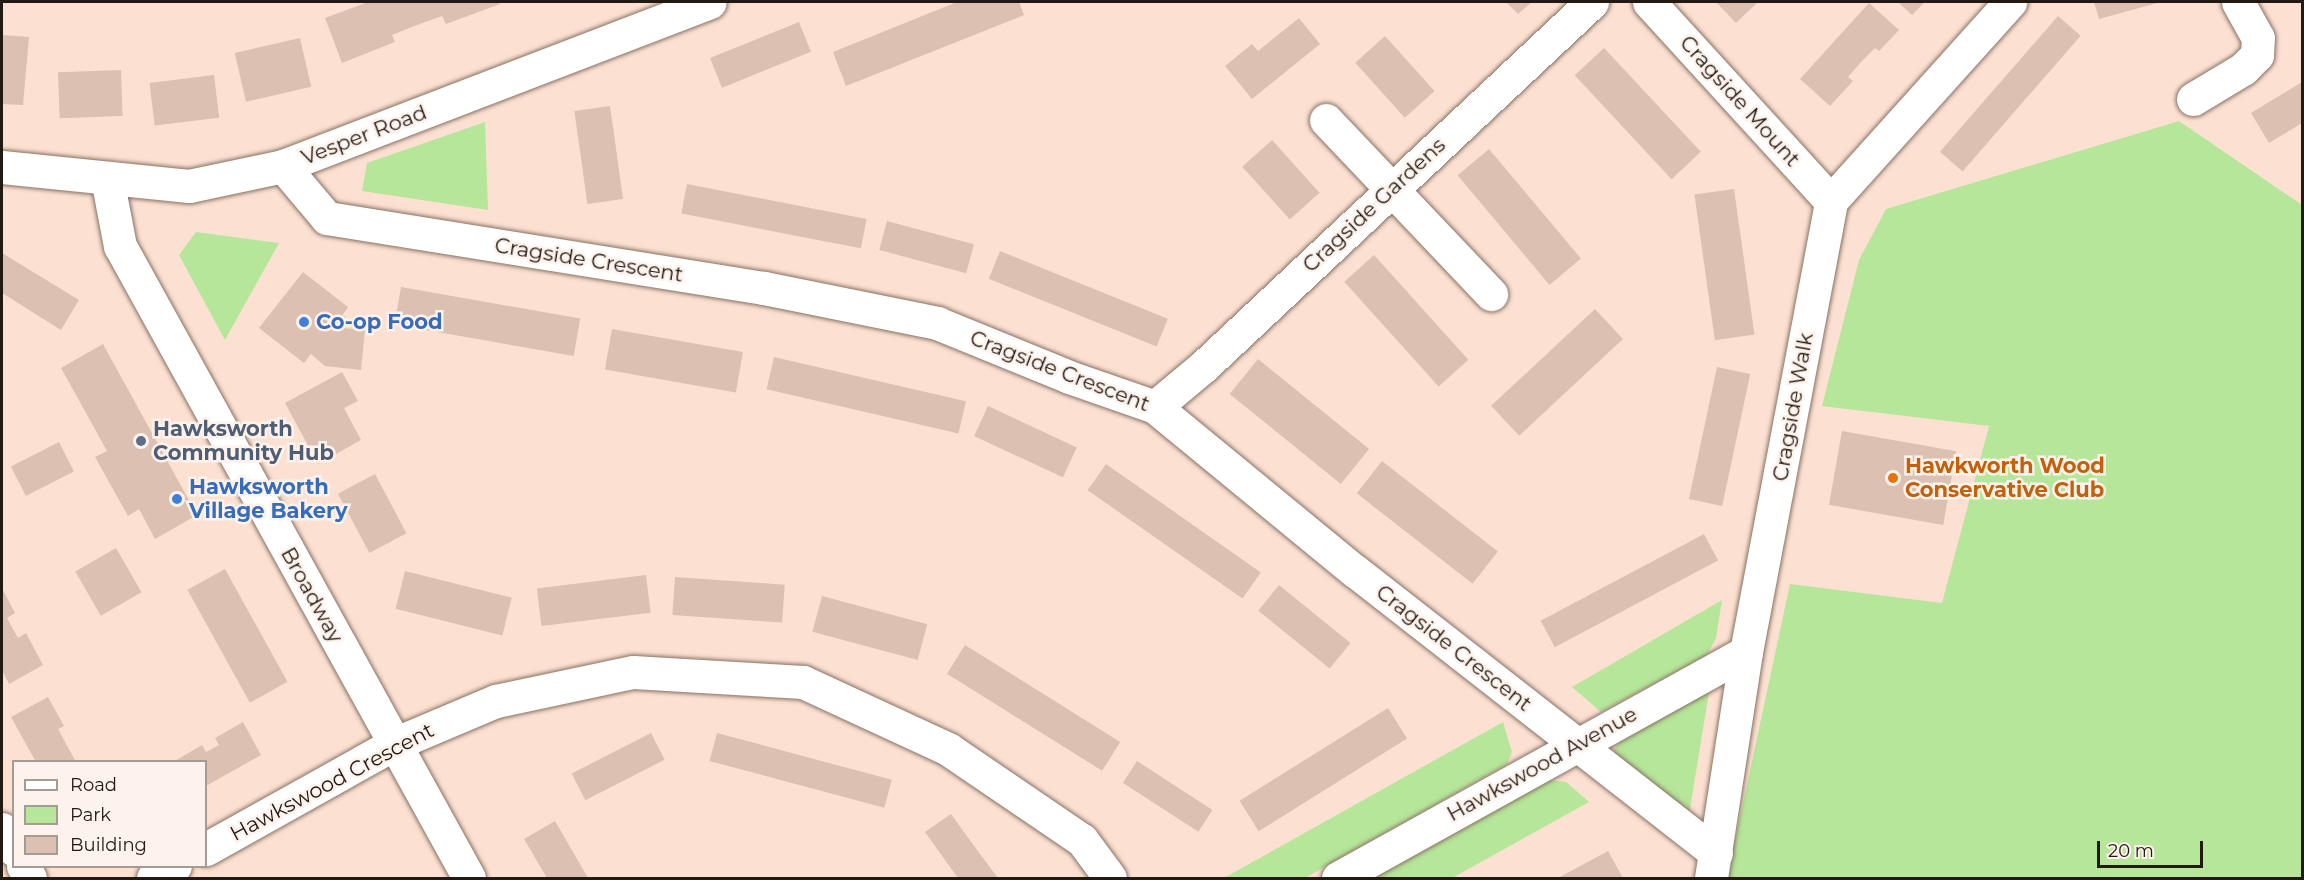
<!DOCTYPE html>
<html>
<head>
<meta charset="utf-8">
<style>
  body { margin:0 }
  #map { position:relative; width:2304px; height:880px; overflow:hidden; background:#fce1d2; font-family:Montserrat,sans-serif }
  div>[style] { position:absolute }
  .green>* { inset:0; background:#b5e699 }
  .building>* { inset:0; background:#dcc1b2; transform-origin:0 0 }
  .roads { filter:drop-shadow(0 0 2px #887163) drop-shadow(0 0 2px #887163) }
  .minor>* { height:33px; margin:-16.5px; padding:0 16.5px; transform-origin:16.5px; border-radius:16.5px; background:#fff }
  .dots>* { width:16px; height:16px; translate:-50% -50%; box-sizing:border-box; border:3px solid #fdf2ec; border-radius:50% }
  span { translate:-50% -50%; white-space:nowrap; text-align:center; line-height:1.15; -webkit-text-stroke:5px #fdf2ec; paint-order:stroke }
  .street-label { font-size:21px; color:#221913 }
  .shop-label { font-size:21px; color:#366cbe; font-weight:700 }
  .left { translate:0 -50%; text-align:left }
  .service-label { font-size:21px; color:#4e5e75; font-weight:700 }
  .food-label { font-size:21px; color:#c56008; font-weight:700 }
  .frame { position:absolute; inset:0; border:3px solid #221913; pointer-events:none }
  .legend { position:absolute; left:12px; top:760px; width:195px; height:108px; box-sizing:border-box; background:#fdf2ec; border:2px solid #a59b95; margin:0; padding:8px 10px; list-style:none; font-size:18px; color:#221913 }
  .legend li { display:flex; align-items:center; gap:12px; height:30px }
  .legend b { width:30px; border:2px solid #a59b95 }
  .scale { position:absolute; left:2097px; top:841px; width:106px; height:27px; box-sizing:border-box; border:3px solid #221913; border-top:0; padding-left:8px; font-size:18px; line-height:21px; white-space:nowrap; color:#221913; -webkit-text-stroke:4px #fdf2ec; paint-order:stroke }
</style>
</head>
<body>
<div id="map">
  <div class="green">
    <div style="clip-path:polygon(2179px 121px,2302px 205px,2302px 878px,1727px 878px,1790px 584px,1942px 603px,1989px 426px,1822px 406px,1859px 260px,1886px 209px)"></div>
    <div style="clip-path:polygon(485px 122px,488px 210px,362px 191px,367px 163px)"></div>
    <div style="clip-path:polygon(196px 232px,279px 243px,225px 340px,179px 255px)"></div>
    <div style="clip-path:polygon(1722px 600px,1716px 638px,1707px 655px,1601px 712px,1572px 687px)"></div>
    <div style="clip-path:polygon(1709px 692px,1689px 815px,1619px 760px,1614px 750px,1619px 742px)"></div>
    <div style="clip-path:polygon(1503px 722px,1512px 752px,1507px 764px,1305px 878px,1224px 878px)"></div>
    <div style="clip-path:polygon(1550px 780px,1566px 782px,1589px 802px,1452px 878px,1375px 878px)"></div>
  </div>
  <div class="building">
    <div style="clip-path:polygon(368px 2px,499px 2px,500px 4px,446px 24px,442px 16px,417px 25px,392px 35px,395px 42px,342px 63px,325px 18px)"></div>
    <div style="clip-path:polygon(957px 2px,1019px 2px,1024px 15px,846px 86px,833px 52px)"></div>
    <div style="clip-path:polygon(1506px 2px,1532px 2px,1518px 14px)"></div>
    <div style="clip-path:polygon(1716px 2px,1758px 2px,1736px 23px)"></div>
    <div style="clip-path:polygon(1898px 2px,1925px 2px,1912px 15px)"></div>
    <div style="clip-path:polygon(2094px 2px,2161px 2px,2099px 19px)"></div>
    <div style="clip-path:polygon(1869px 3px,1899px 30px,1879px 51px,1875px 48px,1863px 60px,1848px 77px,1853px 81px,1830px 106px,1800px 79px)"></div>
    <div style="left:2058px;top:16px;width:30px;height:180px;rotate:41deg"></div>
    <div style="clip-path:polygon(1299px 18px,1320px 44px,1252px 99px,1225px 66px,1252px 44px,1258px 51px)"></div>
    <div style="left:799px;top:22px;width:32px;height:96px;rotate:68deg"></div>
    <div style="clip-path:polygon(2px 35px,29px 37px,23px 105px,2px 104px)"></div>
    <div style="left:1385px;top:36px;width:74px;height:40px;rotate:48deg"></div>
    <div style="left:300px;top:38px;width:50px;height:67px;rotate:77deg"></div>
    <div style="left:1604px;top:48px;width:142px;height:40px;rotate:47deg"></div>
    <div style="left:121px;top:70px;width:46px;height:63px;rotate:88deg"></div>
    <div style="left:214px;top:75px;width:43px;height:65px;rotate:83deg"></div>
    <div style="clip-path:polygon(2302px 82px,2302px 123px,2269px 143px,2251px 113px)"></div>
    <div style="left:610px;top:106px;width:94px;height:36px;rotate:82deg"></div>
    <div style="left:1272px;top:140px;width:71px;height:40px;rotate:48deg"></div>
    <div style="left:1489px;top:149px;width:143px;height:41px;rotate:50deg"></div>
    <div style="left:687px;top:184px;width:183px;height:30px;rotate:11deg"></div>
    <div style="left:1734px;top:189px;width:147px;height:40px;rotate:82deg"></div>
    <div style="left:887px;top:221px;width:90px;height:30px;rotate:15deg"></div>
    <div style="left:1000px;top:251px;width:181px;height:30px;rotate:22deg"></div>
    <div style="clip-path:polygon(2px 253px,79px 300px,61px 330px,2px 293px)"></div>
    <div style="left:1374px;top:255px;width:141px;height:40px;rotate:48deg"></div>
    <div style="clip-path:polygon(303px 272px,348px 307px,342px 316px,345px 316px,344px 328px,365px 330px,361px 370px,325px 366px,311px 354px,304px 363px,259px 328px)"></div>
    <div style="left:401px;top:287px;width:182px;height:38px;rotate:10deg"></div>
    <div style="left:1595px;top:309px;width:41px;height:142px;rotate:47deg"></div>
    <div style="left:612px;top:329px;width:133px;height:41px;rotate:10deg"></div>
    <div style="clip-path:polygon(103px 344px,197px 515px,155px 539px,139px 509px,128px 516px,95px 457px,107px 451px,61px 368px)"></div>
    <div style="left:774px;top:357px;width:197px;height:33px;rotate:13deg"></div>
    <div style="left:1258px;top:359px;width:143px;height:45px;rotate:39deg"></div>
    <div style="left:1717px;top:367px;width:34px;height:135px;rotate:12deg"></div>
    <div style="clip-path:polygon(342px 372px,358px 401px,344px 408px,361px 440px,318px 464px,285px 403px)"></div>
    <div style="left:988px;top:406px;width:98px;height:33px;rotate:25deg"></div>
    <div style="left:1842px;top:431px;width:116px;height:75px;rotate:10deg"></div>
    <div style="left:59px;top:442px;width:33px;height:54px;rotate:63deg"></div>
    <div style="left:1382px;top:461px;width:147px;height:41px;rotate:38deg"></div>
    <div style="left:1106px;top:464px;width:189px;height:32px;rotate:35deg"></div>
    <div style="left:375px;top:474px;width:67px;height:42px;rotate:62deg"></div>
    <div style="left:1704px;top:534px;width:30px;height:185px;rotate:62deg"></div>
    <div style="left:116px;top:548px;width:51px;height:47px;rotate:60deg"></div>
    <div style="left:225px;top:569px;width:129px;height:43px;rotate:61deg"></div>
    <div style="left:405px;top:571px;width:110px;height:39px;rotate:14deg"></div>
    <div style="left:646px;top:575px;width:38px;height:110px;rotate:83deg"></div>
    <div style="left:675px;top:577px;width:110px;height:38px;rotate:4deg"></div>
    <div style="left:1279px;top:585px;width:92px;height:33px;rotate:39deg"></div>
    <div style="clip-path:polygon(2px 588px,15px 613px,7px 618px,18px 638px,26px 633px,43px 665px,9px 684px,2px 670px)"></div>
    <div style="left:822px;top:596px;width:109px;height:37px;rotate:15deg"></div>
    <div style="left:965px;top:645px;width:183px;height:34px;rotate:32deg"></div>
    <div style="clip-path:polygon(48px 697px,64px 726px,58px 729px,76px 762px,36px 762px,11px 717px)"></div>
    <div style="left:1388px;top:708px;width:36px;height:175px;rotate:58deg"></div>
    <div style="clip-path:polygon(243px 722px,261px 755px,206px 786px,206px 762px,173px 762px,202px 745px,206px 752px,219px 745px,215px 738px)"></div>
    <div style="left:651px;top:733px;width:30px;height:89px;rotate:63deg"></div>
    <div style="left:717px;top:733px;width:181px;height:29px;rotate:15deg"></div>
    <div style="left:1137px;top:761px;width:90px;height:26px;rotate:33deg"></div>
    <div style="clip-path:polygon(951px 814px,977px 850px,998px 878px,958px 878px,925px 832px)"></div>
    <div style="clip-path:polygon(555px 821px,588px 878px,547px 878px,524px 839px)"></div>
    <div style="clip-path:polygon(1608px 851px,1623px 878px,1558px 878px)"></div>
  </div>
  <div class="roads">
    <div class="minor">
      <div style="left:1649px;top:2px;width:270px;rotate:47.6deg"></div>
      <div style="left:2193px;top:99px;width:58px;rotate:-31deg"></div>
      <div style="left:2243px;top:69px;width:20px;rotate:-45deg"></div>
      <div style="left:2257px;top:55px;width:17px;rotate:-87deg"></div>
      <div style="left:2258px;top:38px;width:41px;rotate:-119.1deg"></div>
      <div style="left:1326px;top:120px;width:240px;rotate:46.5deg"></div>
      <div style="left:283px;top:166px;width:68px;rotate:49.8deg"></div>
      <div style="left:327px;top:218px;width:443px;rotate:9.1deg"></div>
      <div style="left:764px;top:288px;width:177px;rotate:11.4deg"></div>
      <div style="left:937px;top:323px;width:143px;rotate:22.2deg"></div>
      <div style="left:1069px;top:377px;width:91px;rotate:19.2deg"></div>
      <div style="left:1155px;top:407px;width:259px;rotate:39.4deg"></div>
      <div style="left:1355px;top:571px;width:458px;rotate:38deg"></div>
      <div style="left:2px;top:167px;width:188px;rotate:5.8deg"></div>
      <div style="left:189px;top:186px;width:96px;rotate:-12deg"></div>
      <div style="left:283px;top:166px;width:457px;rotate:-21deg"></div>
      <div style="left:107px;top:178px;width:69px;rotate:79.2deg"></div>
      <div style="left:120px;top:246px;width:722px;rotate:61.09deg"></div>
      <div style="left:1155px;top:407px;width:64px;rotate:-39.9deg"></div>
      <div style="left:1204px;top:366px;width:532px;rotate:-43.17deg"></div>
      <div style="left:2px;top:829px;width:24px;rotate:60deg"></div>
      <div style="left:206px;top:849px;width:215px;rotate:-29.2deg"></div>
      <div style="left:394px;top:744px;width:111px;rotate:-22.9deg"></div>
      <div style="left:496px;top:701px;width:140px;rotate:-12deg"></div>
      <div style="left:633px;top:672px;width:170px;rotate:3.4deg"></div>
      <div style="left:803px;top:682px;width:160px;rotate:24.8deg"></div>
      <div style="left:948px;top:749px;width:162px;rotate:34.2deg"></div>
      <div style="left:1082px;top:840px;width:47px;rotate:53.6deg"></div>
      <div style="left:23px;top:866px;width:14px;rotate:60deg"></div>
      <div style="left:153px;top:878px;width:25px;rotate:-29deg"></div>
      <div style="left:1338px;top:878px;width:466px;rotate:-29deg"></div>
      <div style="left:1711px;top:878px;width:229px;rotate:-81.2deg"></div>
      <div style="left:1746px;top:652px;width:459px;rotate:-79.3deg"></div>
      <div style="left:1831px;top:201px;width:268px;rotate:-48deg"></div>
    </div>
  </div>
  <div class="dots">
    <div style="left:304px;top:322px;background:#3f7fe0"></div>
    <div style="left:141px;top:441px;background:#5c6f8a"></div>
    <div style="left:1893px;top:478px;background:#e8710a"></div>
    <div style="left:177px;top:499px;background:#3f7fe0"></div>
  </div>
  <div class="street-label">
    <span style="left:1740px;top:101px;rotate:48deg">Cragside Mount</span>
    <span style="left:364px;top:135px;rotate:-21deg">Vesper Road</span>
    <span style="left:1374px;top:205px;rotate:-43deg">Cragside Gardens</span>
    <span style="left:589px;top:260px;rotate:9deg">Cragside Crescent</span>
    <span style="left:1060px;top:371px;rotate:21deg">Cragside Crescent</span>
    <span style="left:1793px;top:407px;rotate:-80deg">Cragside Walk</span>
    <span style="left:312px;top:595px;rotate:61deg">Broadway</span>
    <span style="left:1454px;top:648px;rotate:38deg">Cragside Crescent</span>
    <span style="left:1542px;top:764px;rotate:-29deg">Hawkswood Avenue</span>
    <span style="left:332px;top:782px;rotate:-28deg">Hawkswood Crescent</span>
  </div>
  <div class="shop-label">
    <span class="left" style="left:316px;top:322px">Co-op Food</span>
    <span class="left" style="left:189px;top:499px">Hawksworth<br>Village Bakery</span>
  </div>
  <div class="service-label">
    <span class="left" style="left:153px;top:441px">Hawksworth<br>Community Hub</span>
  </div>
  <div class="food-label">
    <span class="left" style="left:1905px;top:478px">Hawkworth Wood<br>Conservative Club</span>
  </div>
  <div class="frame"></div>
  <ul class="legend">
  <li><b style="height:8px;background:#fff"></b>Road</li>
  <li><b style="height:16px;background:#b5e699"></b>Park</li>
  <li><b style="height:16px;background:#dcc1b2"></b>Building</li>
  </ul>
  <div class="scale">20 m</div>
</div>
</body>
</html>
